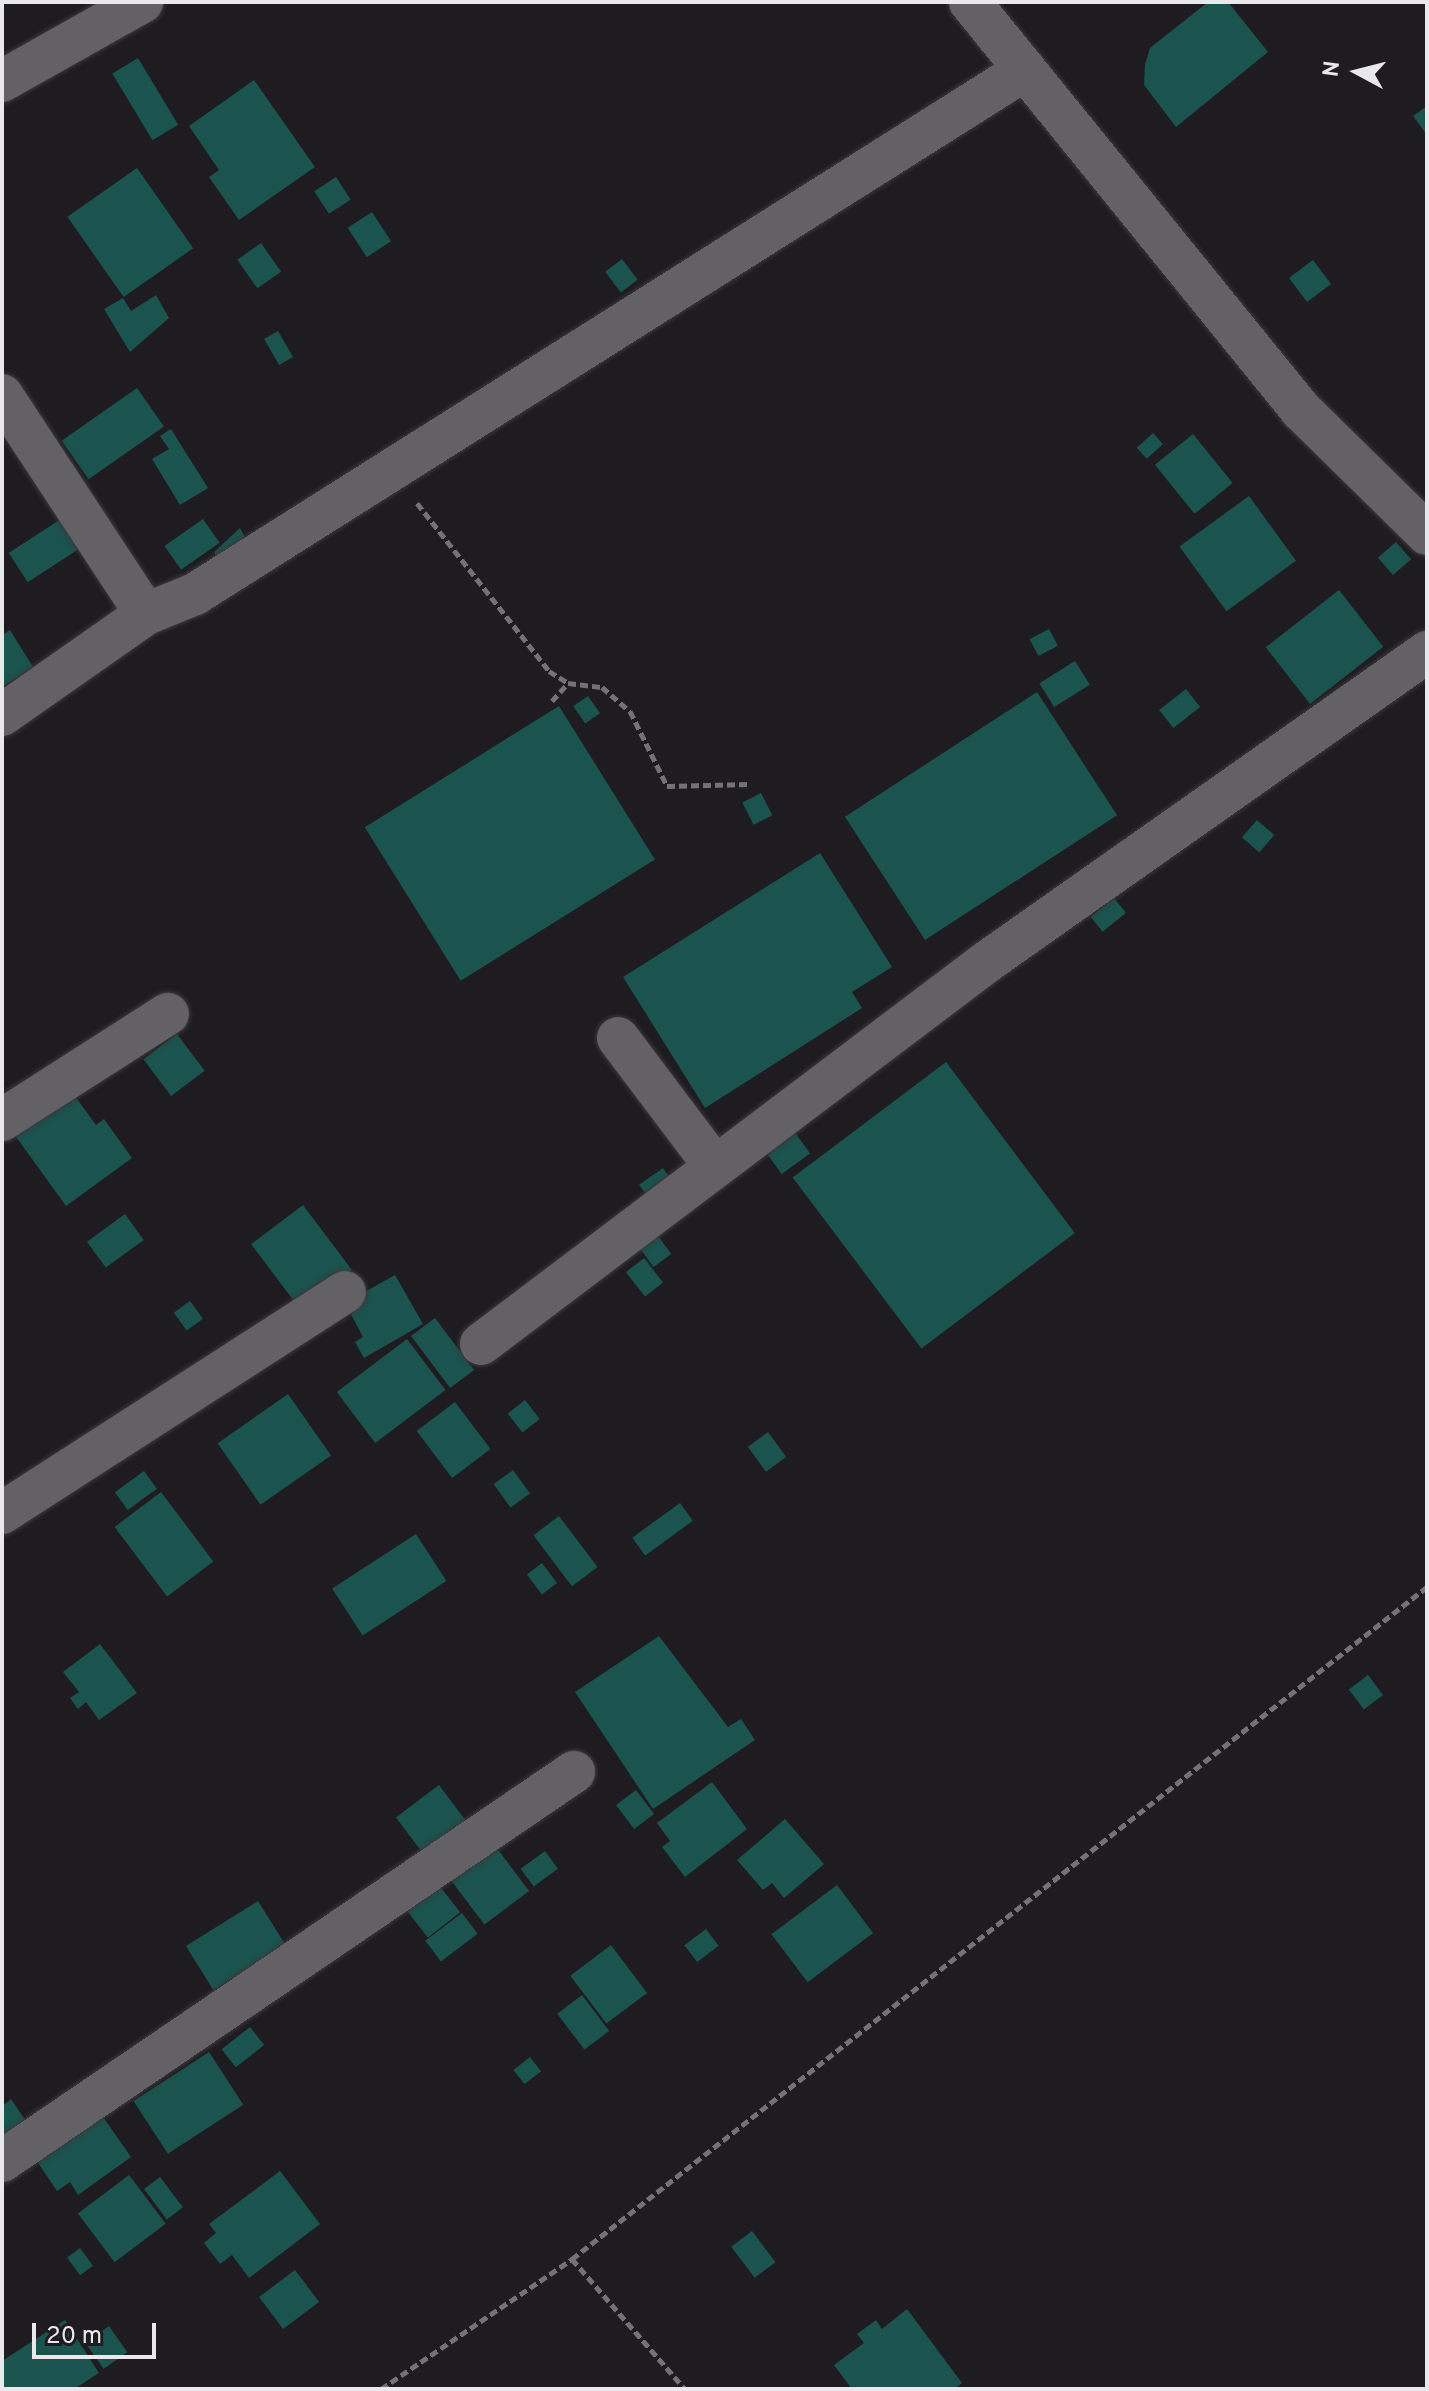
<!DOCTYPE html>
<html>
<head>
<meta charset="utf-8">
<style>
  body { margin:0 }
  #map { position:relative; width:1429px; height:2391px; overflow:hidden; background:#1e1c20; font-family:Overpass,sans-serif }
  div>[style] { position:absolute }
  .building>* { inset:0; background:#1b534f; transform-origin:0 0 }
  .path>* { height:5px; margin-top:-2.5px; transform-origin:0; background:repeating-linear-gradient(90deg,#747276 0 8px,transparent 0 12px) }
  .roads { filter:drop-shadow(0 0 2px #3a383a) drop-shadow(0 0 2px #3a383a) }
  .minor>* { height:42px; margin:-21px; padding:0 21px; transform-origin:21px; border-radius:21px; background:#636165 }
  span { translate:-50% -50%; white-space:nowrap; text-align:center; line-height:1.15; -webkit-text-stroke:6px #1e1c20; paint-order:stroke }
  .frame { position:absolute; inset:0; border:4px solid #e9e8ea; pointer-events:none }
  .north { position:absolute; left:1317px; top:32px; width:80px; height:80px; -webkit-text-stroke:6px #1e1c20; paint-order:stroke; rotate:277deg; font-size:22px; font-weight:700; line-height:32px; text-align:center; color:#e9e8ea }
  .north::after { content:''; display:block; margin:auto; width:28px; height:36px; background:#e9e8ea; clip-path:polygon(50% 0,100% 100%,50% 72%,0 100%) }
  .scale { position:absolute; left:32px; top:2323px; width:124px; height:36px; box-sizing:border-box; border:4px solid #e9e8ea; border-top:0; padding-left:10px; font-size:24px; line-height:28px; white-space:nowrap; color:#e9e8ea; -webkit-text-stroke:6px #1e1c20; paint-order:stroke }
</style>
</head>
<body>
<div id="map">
  <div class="building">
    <div style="clip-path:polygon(1208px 2px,1228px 2px,1268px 52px,1176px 127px,1144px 85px,1145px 64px,1150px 48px)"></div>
    <div style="left:138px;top:58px;width:78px;height:30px;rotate:59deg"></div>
    <div style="clip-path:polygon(254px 80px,315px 167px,239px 220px,209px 177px,219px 170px,189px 126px)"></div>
    <div style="clip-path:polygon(1427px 106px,1427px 135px,1413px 116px)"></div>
    <div style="left:137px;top:168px;width:98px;height:85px;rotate:55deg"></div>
    <div style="left:336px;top:177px;width:27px;height:26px;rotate:57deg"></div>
    <div style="left:372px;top:212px;width:35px;height:29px;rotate:57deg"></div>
    <div style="left:261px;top:243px;width:35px;height:29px;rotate:55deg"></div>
    <div style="left:622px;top:259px;width:26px;height:21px;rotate:53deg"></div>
    <div style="left:1313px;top:260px;width:30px;height:30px;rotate:53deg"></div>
    <div style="clip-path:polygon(156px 295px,169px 318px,130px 352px,104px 309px,123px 298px,131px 311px)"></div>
    <div style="left:278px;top:331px;width:30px;height:16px;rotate:60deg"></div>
    <div style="left:137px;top:388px;width:47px;height:92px;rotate:55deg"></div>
    <div style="clip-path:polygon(171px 429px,208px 488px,180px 505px,152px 459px,169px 449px,160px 436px)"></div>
    <div style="left:1153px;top:433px;width:15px;height:22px;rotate:48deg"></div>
    <div style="left:1193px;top:434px;width:63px;height:49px;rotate:51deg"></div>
    <div style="left:1249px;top:496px;width:80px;height:86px;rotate:54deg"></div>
    <div style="left:64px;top:517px;width:35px;height:66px;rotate:57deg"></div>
    <div style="left:203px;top:519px;width:29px;height:47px;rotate:55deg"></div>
    <div style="clip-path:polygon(240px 528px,250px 546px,221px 564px,214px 552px)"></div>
    <div style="left:1396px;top:542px;width:23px;height:24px;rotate:49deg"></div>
    <div style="left:1339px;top:590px;width:72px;height:93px;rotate:52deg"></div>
    <div style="left:1049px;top:629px;width:19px;height:22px;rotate:62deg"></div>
    <div style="clip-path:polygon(10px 630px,33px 667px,2px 687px,2px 635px)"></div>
    <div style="left:1075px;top:661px;width:28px;height:42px;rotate:58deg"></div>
    <div style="left:1186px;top:689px;width:23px;height:34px;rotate:52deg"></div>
    <div style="left:1037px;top:692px;width:147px;height:229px;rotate:57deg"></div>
    <div style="left:588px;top:696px;width:21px;height:18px;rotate:55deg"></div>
    <div style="left:559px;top:706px;width:181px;height:229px;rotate:58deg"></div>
    <div style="left:761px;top:793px;width:25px;height:21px;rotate:63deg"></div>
    <div style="left:1257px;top:820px;width:23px;height:23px;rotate:41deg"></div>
    <div style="clip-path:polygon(820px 853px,892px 967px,852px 992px,862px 1008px,705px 1108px,623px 977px)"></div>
    <div style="left:1114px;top:898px;width:19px;height:30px;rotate:51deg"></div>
    <div style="left:177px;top:1034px;width:46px;height:42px;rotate:53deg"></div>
    <div style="left:946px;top:1062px;width:214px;height:192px;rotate:53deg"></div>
    <div style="clip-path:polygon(72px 1092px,96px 1125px,104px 1119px,132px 1158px,66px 1206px,14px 1134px)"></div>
    <div style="left:793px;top:1130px;width:29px;height:35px;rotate:54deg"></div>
    <div style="left:663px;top:1168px;width:21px;height:29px;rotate:55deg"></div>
    <div style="left:303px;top:1205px;width:81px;height:65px;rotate:53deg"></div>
    <div style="left:125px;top:1214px;width:32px;height:47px;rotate:54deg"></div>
    <div style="left:656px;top:1233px;width:26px;height:22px;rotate:54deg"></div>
    <div style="left:644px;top:1258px;width:31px;height:23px;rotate:52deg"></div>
    <div style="clip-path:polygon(395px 1275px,423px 1324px,364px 1358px,355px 1342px,363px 1337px,345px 1303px)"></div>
    <div style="left:190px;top:1301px;width:22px;height:20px;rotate:54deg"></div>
    <div style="left:435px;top:1318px;width:65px;height:30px;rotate:53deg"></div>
    <div style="left:407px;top:1339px;width:64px;height:88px;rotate:53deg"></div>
    <div style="left:288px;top:1394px;width:75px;height:86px;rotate:55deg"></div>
    <div style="left:525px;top:1400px;width:24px;height:22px;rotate:52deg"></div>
    <div style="left:455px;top:1402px;width:59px;height:48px;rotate:53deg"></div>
    <div style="left:768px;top:1432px;width:31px;height:25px;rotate:54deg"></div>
    <div style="left:513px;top:1470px;width:29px;height:24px;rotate:54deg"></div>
    <div style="left:144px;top:1471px;width:22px;height:36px;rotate:54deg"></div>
    <div style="left:161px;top:1492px;width:87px;height:58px;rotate:53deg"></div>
    <div style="left:680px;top:1503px;width:22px;height:59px;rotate:54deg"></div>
    <div style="left:559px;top:1516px;width:64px;height:32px;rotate:53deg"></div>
    <div style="left:416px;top:1534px;width:56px;height:100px;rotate:57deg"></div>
    <div style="left:542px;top:1563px;width:25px;height:19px;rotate:53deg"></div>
    <div style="clip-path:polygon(659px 1636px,728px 1727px,741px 1719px,755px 1740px,653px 1809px,575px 1692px)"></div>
    <div style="clip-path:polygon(100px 1644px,137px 1693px,99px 1720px,86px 1702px,78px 1709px,70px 1698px,79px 1692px,63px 1672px)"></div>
    <div style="left:1368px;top:1675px;width:25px;height:24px;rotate:53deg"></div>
    <div style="clip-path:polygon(712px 1782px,747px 1829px,685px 1877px,662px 1847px,670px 1841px,657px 1823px)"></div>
    <div style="left:439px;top:1785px;width:54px;height:54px;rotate:53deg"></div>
    <div style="left:636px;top:1790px;width:30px;height:25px;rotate:53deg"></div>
    <div style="clip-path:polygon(785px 1819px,824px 1864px,784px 1898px,772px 1883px,763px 1890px,737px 1860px)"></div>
    <div style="left:493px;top:1843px;width:60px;height:56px;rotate:53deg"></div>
    <div style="left:545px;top:1851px;width:22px;height:30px;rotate:54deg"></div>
    <div style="left:438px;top:1884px;width:36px;height:41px;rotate:52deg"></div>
    <div style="left:837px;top:1885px;width:60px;height:82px;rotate:53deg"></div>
    <div style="left:258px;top:1901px;width:52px;height:85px;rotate:58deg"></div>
    <div style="left:462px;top:1913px;width:26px;height:46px;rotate:53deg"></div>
    <div style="left:706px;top:1929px;width:21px;height:27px;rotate:53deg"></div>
    <div style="left:611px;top:1945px;width:60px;height:51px;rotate:53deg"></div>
    <div style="left:582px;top:1995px;width:45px;height:31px;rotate:53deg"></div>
    <div style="left:250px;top:2027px;width:23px;height:36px;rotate:52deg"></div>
    <div style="left:209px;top:2052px;width:63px;height:90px;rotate:57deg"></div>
    <div style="left:530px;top:2057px;width:18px;height:21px;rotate:52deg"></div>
    <div style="clip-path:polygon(11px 2099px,32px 2130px,2px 2150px,2px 2106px)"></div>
    <div style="clip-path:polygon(101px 2114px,131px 2157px,78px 2195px,70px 2182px,57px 2191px,36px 2160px)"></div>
    <div style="clip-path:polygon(280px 2171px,320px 2224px,249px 2278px,232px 2255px,220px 2264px,204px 2243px,216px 2233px,209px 2224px)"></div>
    <div style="left:129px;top:2175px;width:61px;height:64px;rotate:53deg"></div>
    <div style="left:160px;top:2177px;width:38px;height:20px;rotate:53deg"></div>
    <div style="left:752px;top:2231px;width:39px;height:26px;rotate:53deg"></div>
    <div style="left:80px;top:2248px;width:22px;height:16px;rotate:54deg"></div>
    <div style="left:295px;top:2270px;width:40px;height:45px;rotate:53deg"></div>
    <div style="clip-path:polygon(907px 2309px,962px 2383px,955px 2389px,852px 2389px,834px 2365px,864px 2343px,857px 2334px,876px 2320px,882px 2329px)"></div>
    <div style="clip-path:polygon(65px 2320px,99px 2373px,74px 2389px,2px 2389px,2px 2361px)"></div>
    <div style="left:109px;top:2326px;width:32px;height:29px;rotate:55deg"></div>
  </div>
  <div class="path">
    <div style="left:417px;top:503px;width:214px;rotate:51.8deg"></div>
    <div style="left:549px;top:671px;width:22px;rotate:32deg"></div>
    <div style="left:568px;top:683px;width:34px;rotate:7deg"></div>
    <div style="left:602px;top:687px;width:37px;rotate:41deg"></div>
    <div style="left:630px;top:711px;width:84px;rotate:63.7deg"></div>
    <div style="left:667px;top:786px;width:83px;rotate:-1.4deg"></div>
    <div style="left:552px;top:701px;width:24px;rotate:-48deg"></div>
    <div style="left:572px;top:2259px;width:172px;rotate:49deg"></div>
    <div style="left:381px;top:2389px;width:231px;rotate:-34.2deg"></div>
    <div style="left:572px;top:2259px;width:1087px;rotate:-38.17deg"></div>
  </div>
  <div class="roads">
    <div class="minor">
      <div style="left:970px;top:2px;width:525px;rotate:50.95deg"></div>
      <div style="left:1301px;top:410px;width:177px;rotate:44.5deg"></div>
      <div style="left:2px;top:81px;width:161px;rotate:-29.4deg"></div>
      <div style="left:2px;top:395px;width:262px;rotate:56.7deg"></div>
      <div style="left:146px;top:614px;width:176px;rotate:145deg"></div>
      <div style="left:146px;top:614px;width:53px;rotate:-22.2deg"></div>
      <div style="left:195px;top:594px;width:982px;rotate:-32.27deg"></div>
      <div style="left:618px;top:1038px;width:158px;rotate:53deg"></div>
      <div style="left:2px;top:1120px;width:197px;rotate:-32.6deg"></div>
      <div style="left:481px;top:1344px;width:635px;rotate:-37.07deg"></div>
      <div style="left:988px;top:961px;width:537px;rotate:-35.14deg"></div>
      <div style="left:2px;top:1513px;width:408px;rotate:-32.8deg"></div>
      <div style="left:2px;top:2161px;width:692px;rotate:-34.22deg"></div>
    </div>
  </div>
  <div class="frame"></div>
  <div class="north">N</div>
  <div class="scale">20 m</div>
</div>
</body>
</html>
